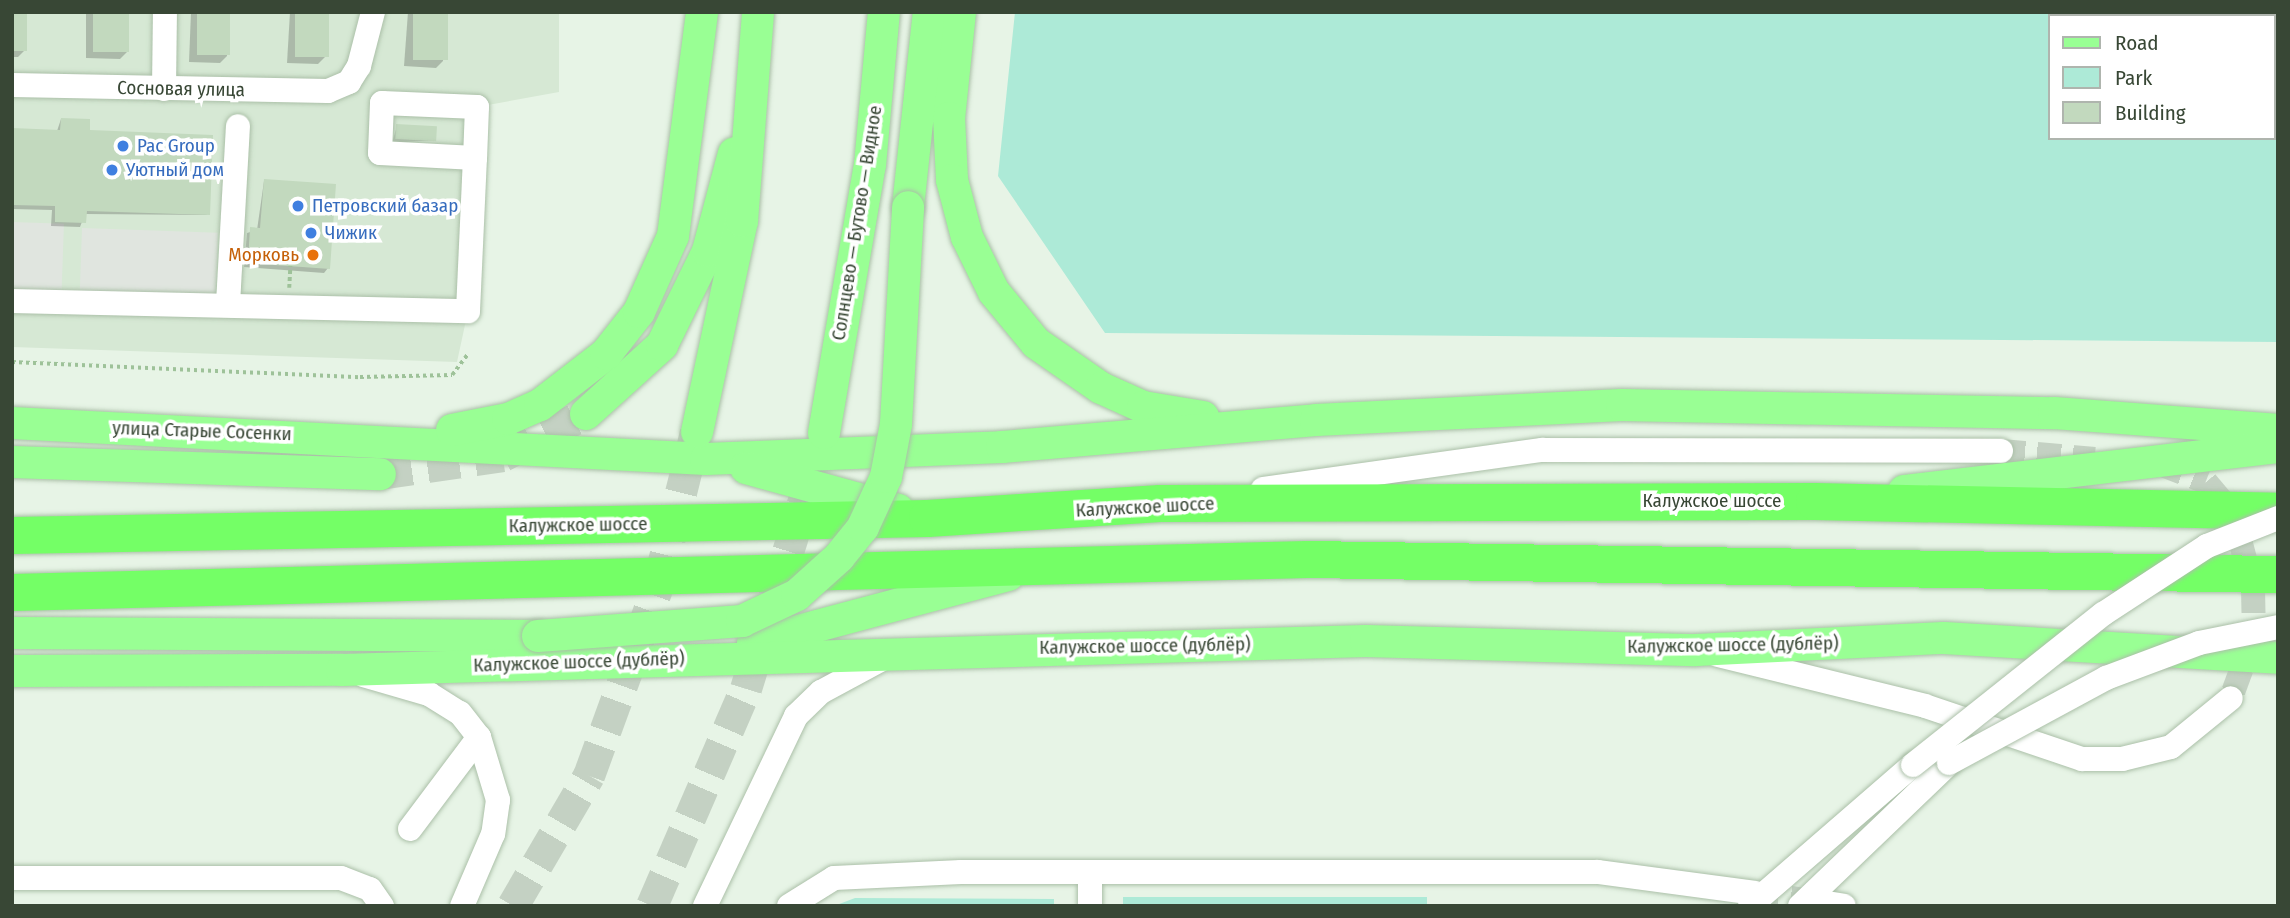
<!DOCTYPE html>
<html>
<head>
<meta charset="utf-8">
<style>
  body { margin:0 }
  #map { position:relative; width:2290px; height:918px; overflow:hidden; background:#e7f4e6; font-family:"Fira Sans Condensed",sans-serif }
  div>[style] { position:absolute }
  .residential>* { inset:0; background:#d6e8d4 }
  .green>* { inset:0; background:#adead7; transform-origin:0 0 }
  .parking>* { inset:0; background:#e0e5df; transform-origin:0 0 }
  .shadow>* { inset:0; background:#0003 }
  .building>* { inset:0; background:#c2d9be; transform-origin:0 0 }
  .minor-tunnel>* { height:24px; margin-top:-12px; transform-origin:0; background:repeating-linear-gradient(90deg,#c4d1c3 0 24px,transparent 0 36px) }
  .major-tunnel>* { height:32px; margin-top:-16px; transform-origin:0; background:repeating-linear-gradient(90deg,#c4d1c3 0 32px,transparent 0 48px) }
  .path>* { height:3.5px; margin-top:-1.75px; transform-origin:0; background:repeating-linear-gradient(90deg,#9ec299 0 3.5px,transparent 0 7px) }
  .roads { filter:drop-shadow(0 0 2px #abc0a8) drop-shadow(0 0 2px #abc0a8) }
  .minor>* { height:24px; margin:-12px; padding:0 12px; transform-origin:12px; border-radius:12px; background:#fff }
  .major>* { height:32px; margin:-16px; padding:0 16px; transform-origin:16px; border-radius:16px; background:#99ff94 }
  .highway>* { height:37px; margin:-18.5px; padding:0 18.5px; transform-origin:18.5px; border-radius:18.5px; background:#74ff66 }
  .bridges { filter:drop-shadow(0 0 2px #abc0a8) drop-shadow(0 0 2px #abc0a8) }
  .minor-bridge>* { height:24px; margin:-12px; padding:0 12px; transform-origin:12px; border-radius:12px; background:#fff }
  .major-bridge>* { height:32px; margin:-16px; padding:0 16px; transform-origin:16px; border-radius:16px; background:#99ff94 }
  .dots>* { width:19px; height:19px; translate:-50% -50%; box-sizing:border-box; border:4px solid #fff; border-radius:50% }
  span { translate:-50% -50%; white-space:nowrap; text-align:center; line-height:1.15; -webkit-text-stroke:7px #fff; paint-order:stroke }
  .street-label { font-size:19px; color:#384735 }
  .shop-label { font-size:19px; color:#366cbe }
  .left { translate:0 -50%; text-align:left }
  .food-label { font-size:19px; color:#c56008 }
  .right { translate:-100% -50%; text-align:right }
  .frame { position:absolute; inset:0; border:14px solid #384735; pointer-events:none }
  .legend { position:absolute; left:2048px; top:14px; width:228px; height:126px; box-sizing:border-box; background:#fff; border:2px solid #afb5ae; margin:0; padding:9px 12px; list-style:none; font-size:21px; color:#384735 }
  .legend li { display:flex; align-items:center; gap:14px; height:35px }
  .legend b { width:35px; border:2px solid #afb5ae }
</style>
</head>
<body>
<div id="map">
  <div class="residential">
    <div style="clip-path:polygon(12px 12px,559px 12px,559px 92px,477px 107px,468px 311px,457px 362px,12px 347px)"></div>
  </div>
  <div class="green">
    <div style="clip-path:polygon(evenodd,1015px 12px,2278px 12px,2278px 342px,1105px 333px,998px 176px,1015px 12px,2050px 16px,2274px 16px,2274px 138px,2050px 138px,2050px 16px)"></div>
    <div style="left:1123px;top:897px;width:304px;height:9px"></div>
    <div style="clip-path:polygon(855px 898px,1054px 899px,1054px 906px,834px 906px)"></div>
  </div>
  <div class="parking">
    <div style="left:12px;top:222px;width:52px;height:67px;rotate:2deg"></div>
    <div style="left:82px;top:228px;width:136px;height:63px;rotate:2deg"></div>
  </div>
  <div class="shadow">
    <div style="clip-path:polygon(12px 12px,25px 50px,18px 57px,12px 57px)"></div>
    <div style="clip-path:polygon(86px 12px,127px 12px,127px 52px,120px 59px,86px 58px)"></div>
    <div style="clip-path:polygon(191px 12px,228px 12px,227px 56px,220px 63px,189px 62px)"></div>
    <div style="clip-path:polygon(290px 12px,327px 12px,325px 57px,318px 64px,287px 63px)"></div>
    <div style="clip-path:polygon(408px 12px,446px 12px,443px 61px,436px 68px,404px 66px)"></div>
    <div style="clip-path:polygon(61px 119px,88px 132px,208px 215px,85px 214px,80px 227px,51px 226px,52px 210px,12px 209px,12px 130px,57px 131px)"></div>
    <div style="clip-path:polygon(397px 126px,435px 140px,392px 143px)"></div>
    <div style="clip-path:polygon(264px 181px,328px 268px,324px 273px,244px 267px,247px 233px,257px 230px)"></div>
  </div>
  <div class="building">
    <div style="left:12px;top:12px;width:15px;height:39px"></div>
    <div style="left:93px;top:12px;width:36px;height:40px"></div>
    <div style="left:197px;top:12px;width:33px;height:43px"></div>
    <div style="left:295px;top:12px;width:34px;height:45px"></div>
    <div style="left:413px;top:12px;width:35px;height:48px"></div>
    <div style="clip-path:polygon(61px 118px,90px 119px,90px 130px,213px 135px,210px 215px,87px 211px,86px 223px,55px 222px,55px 206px,12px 205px,12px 128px,60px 130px)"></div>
    <div style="left:396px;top:124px;width:41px;height:15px;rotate:3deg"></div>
    <div style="clip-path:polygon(264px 179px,336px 184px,330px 269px,248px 263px,250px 227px,260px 228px)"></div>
  </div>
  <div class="minor-tunnel">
    <div style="left:2001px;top:451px;width:94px;rotate:4.9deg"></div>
    <div style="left:2160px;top:464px;width:49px;rotate:21.4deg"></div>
    <div style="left:2206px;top:482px;width:34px;rotate:50deg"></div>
    <div style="left:2228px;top:508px;width:34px;rotate:69deg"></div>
    <div style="left:2240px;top:540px;width:51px;rotate:75.1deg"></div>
    <div style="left:2253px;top:589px;width:46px;rotate:88.8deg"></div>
    <div style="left:2254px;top:635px;width:67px;rotate:110.1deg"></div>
    <div style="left:1755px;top:893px;width:66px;rotate:7.9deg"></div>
  </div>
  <div class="major-tunnel">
    <div style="left:380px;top:474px;width:124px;rotate:-8.3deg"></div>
    <div style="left:503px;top:456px;width:93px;rotate:-26.8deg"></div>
    <div style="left:513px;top:906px;width:151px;rotate:-59.7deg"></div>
    <div style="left:589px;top:776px;width:202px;rotate:-70deg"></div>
    <div style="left:658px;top:586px;width:158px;rotate:-76.1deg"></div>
    <div style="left:652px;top:906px;width:236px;rotate:-66.6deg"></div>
    <div style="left:746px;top:689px;width:242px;rotate:-72.9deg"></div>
  </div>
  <div class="path">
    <div style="left:289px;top:288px;width:22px;rotate:-87deg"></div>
    <div style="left:12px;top:362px;width:348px;rotate:2.5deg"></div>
    <div style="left:360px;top:377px;width:92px;rotate:-1.2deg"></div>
    <div style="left:452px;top:375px;width:25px;rotate:-53deg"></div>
  </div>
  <div class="roads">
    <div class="minor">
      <div style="left:12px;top:85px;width:316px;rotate:1.1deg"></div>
      <div style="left:328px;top:91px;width:23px;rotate:-23deg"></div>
      <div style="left:349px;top:82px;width:19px;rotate:-58deg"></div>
      <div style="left:359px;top:66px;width:56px;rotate:-75.5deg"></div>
      <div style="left:164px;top:89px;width:77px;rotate:-89.3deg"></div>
      <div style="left:12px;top:301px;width:456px;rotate:1.3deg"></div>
      <div style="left:468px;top:311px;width:153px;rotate:-87.4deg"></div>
      <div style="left:475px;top:158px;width:95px;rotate:-177deg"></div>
      <div style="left:380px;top:153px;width:50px;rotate:-87.7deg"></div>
      <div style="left:382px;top:103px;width:95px;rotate:2.4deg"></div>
      <div style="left:477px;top:107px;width:51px;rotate:92.2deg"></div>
      <div style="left:228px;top:304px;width:178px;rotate:-86.8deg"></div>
      <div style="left:1263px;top:489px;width:282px;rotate:-8deg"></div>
      <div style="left:1542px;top:450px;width:459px;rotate:0.1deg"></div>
      <div style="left:1718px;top:655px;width:213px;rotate:13.8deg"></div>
      <div style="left:1925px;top:706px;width:166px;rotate:18.7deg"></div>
      <div style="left:2082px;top:759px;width:40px"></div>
      <div style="left:2122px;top:759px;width:50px;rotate:-13.8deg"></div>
      <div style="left:2171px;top:747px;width:77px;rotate:-39.2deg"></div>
      <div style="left:363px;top:675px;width:69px;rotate:16.1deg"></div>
      <div style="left:429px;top:694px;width:36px;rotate:32deg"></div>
      <div style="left:460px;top:713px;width:31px;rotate:52deg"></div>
      <div style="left:479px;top:737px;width:66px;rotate:73.2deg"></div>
      <div style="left:498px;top:800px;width:34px;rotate:98deg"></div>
      <div style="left:493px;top:834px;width:78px;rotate:113.3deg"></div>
      <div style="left:410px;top:829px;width:115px;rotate:-53.1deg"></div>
      <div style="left:12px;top:878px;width:329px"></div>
      <div style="left:341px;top:878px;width:31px;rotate:21deg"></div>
      <div style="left:370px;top:889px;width:21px;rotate:55deg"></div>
      <div style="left:1820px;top:902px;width:24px;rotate:9deg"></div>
      <div style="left:705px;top:906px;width:211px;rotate:-64.4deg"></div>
      <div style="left:796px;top:716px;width:35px;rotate:-44deg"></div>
      <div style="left:821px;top:692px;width:69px;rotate:-28.4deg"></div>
      <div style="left:789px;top:906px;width:53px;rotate:-31.9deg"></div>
      <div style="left:834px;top:878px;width:127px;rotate:-2.7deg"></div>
      <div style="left:961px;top:872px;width:637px"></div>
      <div style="left:1598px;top:872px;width:158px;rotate:7.6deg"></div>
      <div style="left:1090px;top:906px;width:34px;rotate:-90deg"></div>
      <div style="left:1750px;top:906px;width:216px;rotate:-40.9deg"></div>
      <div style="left:1800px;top:906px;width:207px;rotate:-43.8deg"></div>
    </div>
    <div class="major">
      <div style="left:960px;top:12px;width:107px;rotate:95.9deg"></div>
      <div style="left:949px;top:118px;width:62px;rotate:87.2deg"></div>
      <div style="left:952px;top:180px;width:59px;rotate:75.3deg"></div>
      <div style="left:967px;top:237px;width:61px;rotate:63.9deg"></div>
      <div style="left:994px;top:292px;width:66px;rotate:50.5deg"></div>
      <div style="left:1036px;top:343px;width:79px;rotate:34.7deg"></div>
      <div style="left:1101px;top:388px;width:46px;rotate:24.3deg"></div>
      <div style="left:1143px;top:407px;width:61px;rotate:9.5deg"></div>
      <div style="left:908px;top:207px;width:196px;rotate:-83.9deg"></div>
      <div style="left:586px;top:414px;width:103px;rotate:-42.2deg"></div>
      <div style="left:662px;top:345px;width:105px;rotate:-63.9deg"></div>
      <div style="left:708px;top:251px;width:101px;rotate:-75.1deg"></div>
      <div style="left:12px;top:423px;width:695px;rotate:2.97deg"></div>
      <div style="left:706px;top:459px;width:296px;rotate:-2.3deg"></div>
      <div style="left:1002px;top:447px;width:315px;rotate:-4.9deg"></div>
      <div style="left:1316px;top:420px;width:306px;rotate:-2.8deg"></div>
      <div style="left:1622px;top:405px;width:432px;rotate:1.1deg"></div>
      <div style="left:2054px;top:413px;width:225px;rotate:4.3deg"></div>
      <div style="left:452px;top:430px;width:57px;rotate:-11.1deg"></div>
      <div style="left:508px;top:419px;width:35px;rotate:-24deg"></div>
      <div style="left:540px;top:405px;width:83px;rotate:-37.7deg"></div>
      <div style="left:606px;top:354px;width:53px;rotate:-51.8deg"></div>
      <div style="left:639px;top:312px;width:83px;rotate:-65.9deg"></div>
      <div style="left:673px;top:236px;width:226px;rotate:-82.6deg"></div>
      <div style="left:697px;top:432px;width:216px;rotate:-78deg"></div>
      <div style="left:742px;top:221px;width:210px;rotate:-85.6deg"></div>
      <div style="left:824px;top:433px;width:272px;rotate:-80.3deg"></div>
      <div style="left:870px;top:165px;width:154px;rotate:-84.8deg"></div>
      <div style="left:12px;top:462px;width:368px;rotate:1.9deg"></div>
      <div style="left:746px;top:468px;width:158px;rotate:15.4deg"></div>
      <div style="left:1904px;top:491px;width:377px;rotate:-6.7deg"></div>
      <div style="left:12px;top:633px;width:526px;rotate:0.33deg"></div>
      <div style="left:753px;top:643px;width:264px;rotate:-14.9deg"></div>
      <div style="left:12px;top:671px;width:330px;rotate:-0.2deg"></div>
      <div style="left:342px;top:670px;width:1024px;rotate:-1.62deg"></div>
      <div style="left:1366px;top:641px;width:330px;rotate:1.6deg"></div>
      <div style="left:1696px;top:650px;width:248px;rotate:-2.8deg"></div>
      <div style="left:1944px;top:638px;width:335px;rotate:3.4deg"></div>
    </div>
    <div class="highway">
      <div style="left:12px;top:535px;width:915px;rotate:-1.06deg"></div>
      <div style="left:927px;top:518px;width:233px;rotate:-3.7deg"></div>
      <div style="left:1160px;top:503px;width:654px;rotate:-0.18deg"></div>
      <div style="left:1814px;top:501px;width:464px;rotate:1.2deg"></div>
      <div style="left:12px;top:592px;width:1295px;rotate:-1.46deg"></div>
      <div style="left:1307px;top:559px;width:971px;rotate:0.89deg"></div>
    </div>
  </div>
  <div class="bridges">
    <div class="minor-bridge">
      <div style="left:1949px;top:763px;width:179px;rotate:-28.4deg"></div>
      <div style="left:2106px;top:678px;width:99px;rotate:-20.6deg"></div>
      <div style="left:2199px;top:643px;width:81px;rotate:-11.4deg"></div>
      <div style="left:1913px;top:765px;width:243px;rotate:-38.5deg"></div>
      <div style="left:2103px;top:614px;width:124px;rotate:-33.2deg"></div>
      <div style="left:2207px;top:546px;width:76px;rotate:-21.5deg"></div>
    </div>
    <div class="major-bridge">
      <div style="left:538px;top:636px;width:205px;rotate:-4.2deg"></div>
      <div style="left:742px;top:621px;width:61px;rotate:-25.3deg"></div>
      <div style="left:797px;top:595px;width:57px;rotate:-42.1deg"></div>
      <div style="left:839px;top:557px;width:38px;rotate:-51deg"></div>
      <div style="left:863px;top:527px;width:55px;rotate:-65.3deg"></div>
      <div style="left:886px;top:477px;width:54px;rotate:-79.3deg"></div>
      <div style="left:896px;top:424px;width:217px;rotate:-86.8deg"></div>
    </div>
  </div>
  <div class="dots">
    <div style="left:123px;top:146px;background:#3f7fe0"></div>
    <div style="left:112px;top:170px;background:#3f7fe0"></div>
    <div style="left:298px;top:206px;background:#3f7fe0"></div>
    <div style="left:311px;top:233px;background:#3f7fe0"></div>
    <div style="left:313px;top:255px;background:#e8710a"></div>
  </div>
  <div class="street-label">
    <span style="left:181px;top:89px;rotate:1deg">Сосновая улица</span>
    <span style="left:857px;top:223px;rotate:-81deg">Солнцево — Бутово — Видное</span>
    <span style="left:202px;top:431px;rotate:2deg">улица Старые Сосенки</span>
    <span style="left:1712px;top:501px">Калужское шоссе</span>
    <span style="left:1145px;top:507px;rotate:-3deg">Калужское шоссе</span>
    <span style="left:578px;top:525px;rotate:-1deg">Калужское шоссе</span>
    <span style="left:1733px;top:645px;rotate:-1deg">Калужское шоссе (дублёр)</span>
    <span style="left:1145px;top:646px;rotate:-1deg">Калужское шоссе (дублёр)</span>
    <span style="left:579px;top:662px;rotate:-2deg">Калужское шоссе (дублёр)</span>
  </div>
  <div class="shop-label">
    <span class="left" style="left:137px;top:146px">Pac Group</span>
    <span class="left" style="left:126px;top:170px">Уютный дом</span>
    <span class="left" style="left:312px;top:206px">Петровский базар</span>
    <span class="left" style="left:325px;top:233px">Чижик</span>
  </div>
  <div class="food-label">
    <span class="right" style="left:299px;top:255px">Морковь</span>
  </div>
  <div class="frame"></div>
  <ul class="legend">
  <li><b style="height:9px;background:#99ff94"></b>Road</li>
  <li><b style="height:19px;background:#adead7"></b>Park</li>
  <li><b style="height:19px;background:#c2d9be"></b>Building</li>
  </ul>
</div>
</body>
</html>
